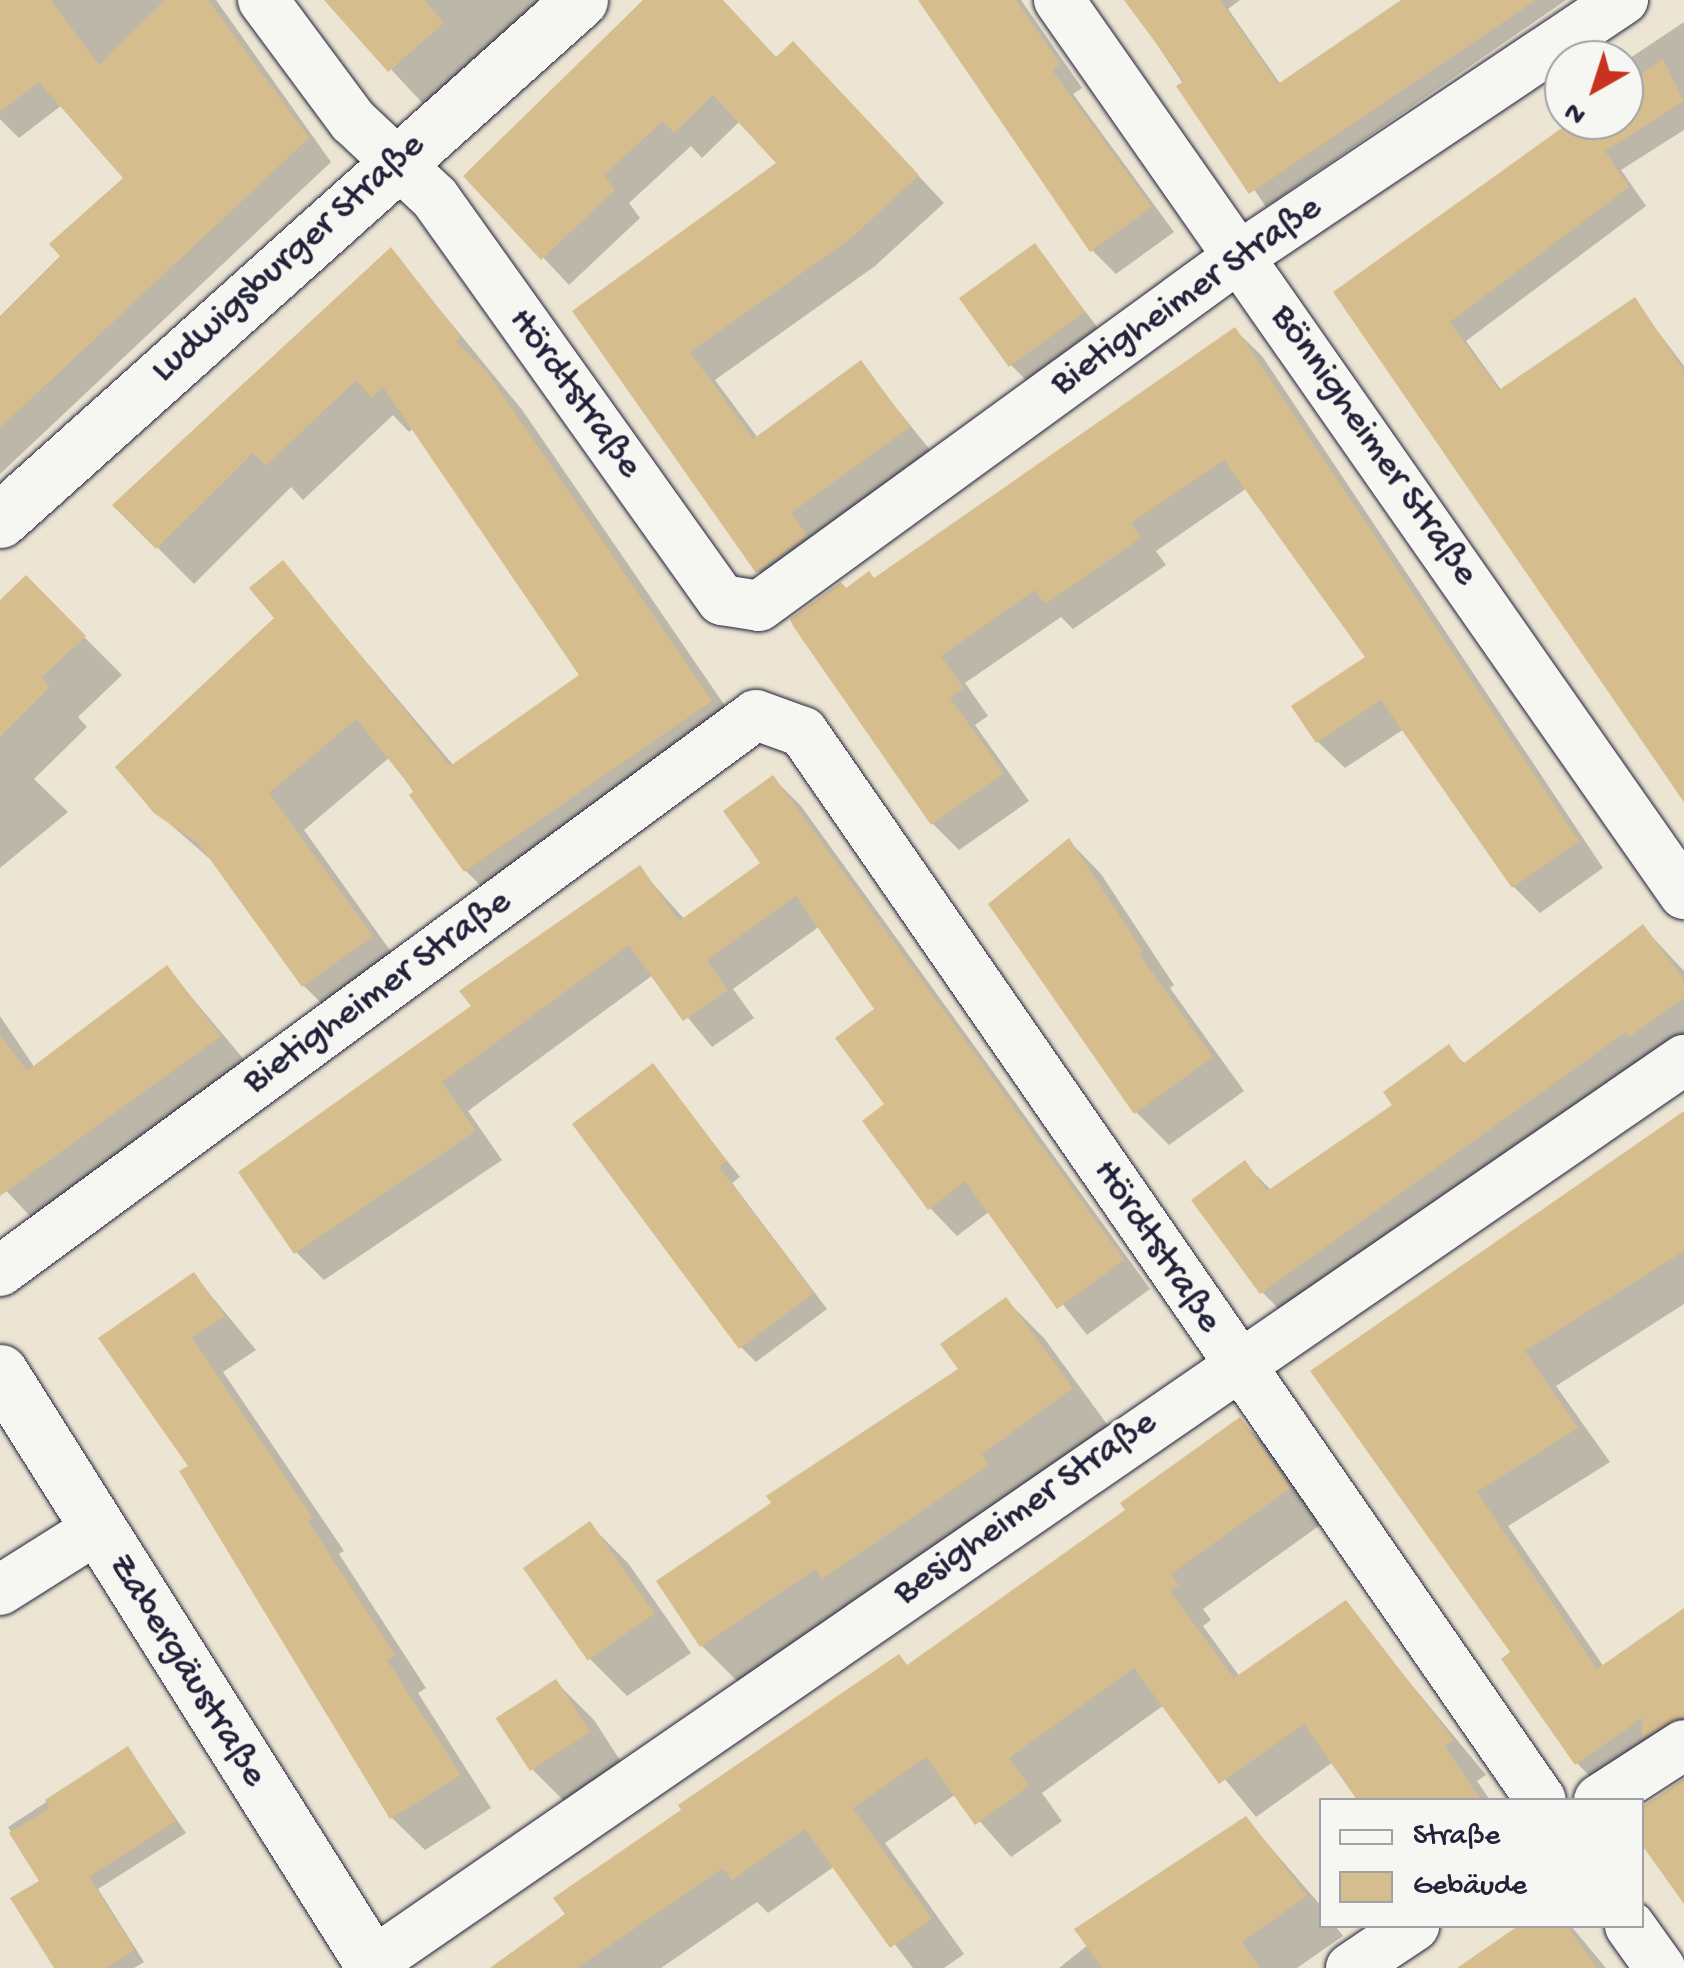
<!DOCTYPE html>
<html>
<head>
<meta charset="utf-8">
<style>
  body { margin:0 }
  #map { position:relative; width:1684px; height:1968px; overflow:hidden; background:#ece5d4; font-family:"Gochi Hand",sans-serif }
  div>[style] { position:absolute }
  .shadow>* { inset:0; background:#0003 }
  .building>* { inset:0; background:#d6bd8d; transform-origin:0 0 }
  .roads { filter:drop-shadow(0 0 2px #22223b) drop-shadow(0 0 2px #22223b) }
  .minor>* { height:50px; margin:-25px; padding:0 25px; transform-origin:25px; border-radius:25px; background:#f6f6f2 }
  .secondary>* { height:55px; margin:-27.5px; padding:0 27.5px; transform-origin:27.5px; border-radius:27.5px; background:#f6f6f2 }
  span { translate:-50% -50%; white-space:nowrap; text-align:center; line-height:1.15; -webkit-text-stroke:8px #f6f6f2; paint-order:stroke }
  .street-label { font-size:38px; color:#22223b }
  .legend { position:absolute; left:1319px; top:1798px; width:325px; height:130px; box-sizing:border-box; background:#f6f6f2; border:2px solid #a1a1a9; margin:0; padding:12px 18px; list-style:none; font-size:30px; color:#22223b }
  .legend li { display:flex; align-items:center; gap:20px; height:50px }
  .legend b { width:50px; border:2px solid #a1a1a9 }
  .north { position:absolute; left:1544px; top:40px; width:100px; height:100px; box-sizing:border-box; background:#f6f6f2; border:2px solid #a1a1a9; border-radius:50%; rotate:219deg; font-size:28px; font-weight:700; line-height:40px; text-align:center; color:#22223b }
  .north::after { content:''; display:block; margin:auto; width:35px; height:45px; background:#c8321e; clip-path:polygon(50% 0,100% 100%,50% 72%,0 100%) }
</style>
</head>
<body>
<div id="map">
  <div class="shadow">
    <div style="clip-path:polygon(0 0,216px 0,331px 162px,0 474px,0 319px,60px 307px,127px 178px,62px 105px,19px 138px,0 119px)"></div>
    <div style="clip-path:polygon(365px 0,549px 0,428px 109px,344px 19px)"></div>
    <div style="clip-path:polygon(648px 0,722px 0,777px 59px,820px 71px,944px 203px,875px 266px,715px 380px,758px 438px,861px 364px,934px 455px,785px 598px,758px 571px,576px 311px,780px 163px,740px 121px,702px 158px,691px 146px,629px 203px,640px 218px,569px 285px,467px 176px)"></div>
    <div style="clip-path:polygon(920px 0,1021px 0,1082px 88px,1073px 94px,1174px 232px,1116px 274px,1092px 250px)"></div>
    <div style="clip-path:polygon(1127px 0,1240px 0,1228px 9px,1281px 85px,1406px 0,1566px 0,1266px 207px)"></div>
    <div style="clip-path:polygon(1684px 22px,1684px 130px,1621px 170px,1646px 206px,1466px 341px,1502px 391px,1634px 300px,1684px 366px,1684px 802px,1337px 292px,1579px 120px,1624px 120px,1624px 62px)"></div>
    <div style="clip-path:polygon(1035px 246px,1098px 328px,1026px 380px,1011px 365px)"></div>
    <div style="clip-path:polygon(391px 250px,523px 411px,747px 738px,502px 907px,466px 871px,390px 757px,304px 830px,407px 974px,340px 1022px,304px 986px,218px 866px,155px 811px,277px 618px,283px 563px,454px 766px,582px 675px,414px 427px,409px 432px,393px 415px,303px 500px,291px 487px,194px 584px,115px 505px)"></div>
    <div style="clip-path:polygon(1235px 330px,1262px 356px,1603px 868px,1540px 913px,1514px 887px,1404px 729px,1345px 768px,1318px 742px,1294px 707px,1368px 657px,1247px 488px,1156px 551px,1166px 565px,1073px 629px,1061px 617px,965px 683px,988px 716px,975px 725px,1029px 801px,959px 850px,933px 824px,794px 620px,875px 580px)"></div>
    <div style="clip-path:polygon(26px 579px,122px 675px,78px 717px,87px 727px,34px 779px,68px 812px,0 868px,0 604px)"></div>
    <div style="clip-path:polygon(773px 778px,801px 806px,1150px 1289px,1087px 1335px,990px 1211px,957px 1236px,930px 1208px,887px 1105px,877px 1009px,820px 926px,733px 989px,754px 1018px,712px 1047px,653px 975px,468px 1111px,502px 1160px,324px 1280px,296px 1252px,474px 1007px,640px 869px,685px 920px,763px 863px)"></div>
    <div style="clip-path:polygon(1069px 841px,1101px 874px,1174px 985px,1170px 988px,1244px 1091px,1169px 1145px,1136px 1112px,992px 904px)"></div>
    <div style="clip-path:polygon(1643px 927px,1684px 971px,1684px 1053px,1295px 1325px,1262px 1292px,1244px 1163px,1272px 1191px,1396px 1106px,1449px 1048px,1466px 1065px)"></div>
    <div style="clip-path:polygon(167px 968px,257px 1075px,43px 1230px,0 1184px,0 1016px,35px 1068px)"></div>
    <div style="clip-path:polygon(653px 1067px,740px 1177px,732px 1183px,827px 1309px,756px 1362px,741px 1347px)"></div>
    <div style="clip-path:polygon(1684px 1114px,1684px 1304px,1556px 1386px,1610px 1462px,1508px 1526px,1604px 1667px,1684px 1611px,1684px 1769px,1610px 1797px,1577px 1763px,1513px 1653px,1314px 1372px)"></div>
    <div style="clip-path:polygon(194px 1275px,256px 1350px,223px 1372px,344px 1551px,339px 1554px,426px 1688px,418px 1693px,491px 1808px,425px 1850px,392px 1818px,183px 1472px,192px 1466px,102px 1339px)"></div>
    <div style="clip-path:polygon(1006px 1300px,1044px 1338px,1109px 1427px,740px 1684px,702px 1646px,962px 1370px)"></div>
    <div style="clip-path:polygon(1240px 1420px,1274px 1454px,1323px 1523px,1203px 1609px,1211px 1620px,1203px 1626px,1240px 1677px,1345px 1604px,1486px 1775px,1477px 1781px,1490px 1800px,1360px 1800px,1333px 1762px,1256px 1817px,1164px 1705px,1042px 1793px,1062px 1821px,1011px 1857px,956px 1794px,885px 1843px,964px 1954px,944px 1968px,913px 1968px,835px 1866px,768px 1913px,757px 1902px,661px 1968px,494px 1968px,1129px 1510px)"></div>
    <div style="clip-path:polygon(590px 1525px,628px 1563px,691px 1653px,627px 1696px,589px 1658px)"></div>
    <div style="clip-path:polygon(556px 1682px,594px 1720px,627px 1771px,570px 1807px,532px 1769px)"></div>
    <div style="clip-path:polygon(128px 1749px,186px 1833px,98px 1889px,144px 1962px,134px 1968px,57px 1968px,42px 1882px,8px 1827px)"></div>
    <div style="clip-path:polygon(1246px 1819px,1322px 1907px,1322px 1926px,1335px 1926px,1343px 1936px,1297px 1968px,1059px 1968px)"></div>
    <div style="clip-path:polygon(1522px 1926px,1571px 1926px,1606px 1968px,1476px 1968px,1471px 1961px)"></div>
  </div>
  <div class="building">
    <div style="clip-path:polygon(0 0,51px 0,99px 65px,165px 0,208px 0,309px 138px,0 428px,0 316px,60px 256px,49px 244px,123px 178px,39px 82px,0 112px)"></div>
    <div style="clip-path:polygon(324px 0,424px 0,444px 23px,388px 72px)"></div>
    <div style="clip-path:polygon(643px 0,723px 0,776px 57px,793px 41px,919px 175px,849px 240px,690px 352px,753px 439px,861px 360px,910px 427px,791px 513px,807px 535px,756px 573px,572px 311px,776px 163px,713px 95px,674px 133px,663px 121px,604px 175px,615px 190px,541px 260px,463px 176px)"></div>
    <div style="clip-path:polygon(918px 0,1016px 0,1060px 64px,1052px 70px,1152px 207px,1090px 252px)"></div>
    <div style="clip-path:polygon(1124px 0,1220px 0,1278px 84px,1401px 0,1536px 0,1249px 194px,1176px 86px,1184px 81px)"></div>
    <div style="clip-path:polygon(1663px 59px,1684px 101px,1605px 151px,1629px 187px,1450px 322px,1499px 390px,1635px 297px,1684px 371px,1684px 802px,1333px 292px,1573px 120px,1624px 120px,1624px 85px)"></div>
    <div style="left:1035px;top:243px;width:85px;height:94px;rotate:54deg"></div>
    <div style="clip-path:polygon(391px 247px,461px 337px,456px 342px,487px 372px,712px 701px,464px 872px,409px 795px,414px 791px,356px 719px,269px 793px,373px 936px,302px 987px,199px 844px,154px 813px,115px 767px,274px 618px,249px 588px,283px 560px,450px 766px,579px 675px,383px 387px,372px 398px,356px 380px,266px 466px,253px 453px,156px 549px,112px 505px)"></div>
    <div style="clip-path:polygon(1235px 327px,1579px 841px,1512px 888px,1381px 700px,1316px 743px,1291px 706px,1365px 657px,1224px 460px,1131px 523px,1141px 538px,1045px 604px,1035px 590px,941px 656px,964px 688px,950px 698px,1004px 773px,931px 825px,793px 626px,790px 619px,841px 582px,846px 588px,869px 571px,874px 578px)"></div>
    <div style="clip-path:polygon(26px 575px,86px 636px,42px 677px,50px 687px,0 737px,0 600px)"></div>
    <div style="clip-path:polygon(773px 775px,1124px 1260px,1057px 1309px,965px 1181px,928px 1210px,862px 1121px,884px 1104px,835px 1038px,874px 1009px,796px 896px,707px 960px,728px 990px,683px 1021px,629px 945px,442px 1082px,476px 1131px,294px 1254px,238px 1172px,471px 1006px,459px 991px,640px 865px,679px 921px,760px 863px,723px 811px)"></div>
    <div style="clip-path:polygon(1069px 838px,1143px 951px,1139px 954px,1213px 1057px,1134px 1114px,988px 904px)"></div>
    <div style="clip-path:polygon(1643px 924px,1684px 980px,1684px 998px,1629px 1037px,1626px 1032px,1260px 1294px,1191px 1200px,1245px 1160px,1267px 1191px,1392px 1105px,1383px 1092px,1449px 1044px,1463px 1064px)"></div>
    <div style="clip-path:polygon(167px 965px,221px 1036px,0 1196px,0 1034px,27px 1071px)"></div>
    <div style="clip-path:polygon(653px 1063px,727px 1161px,719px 1167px,814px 1293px,739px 1349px,572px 1124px)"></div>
    <div style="clip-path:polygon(1684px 1111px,1684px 1251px,1525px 1351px,1578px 1428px,1477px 1492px,1597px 1669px,1684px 1608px,1684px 1716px,1642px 1738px,1642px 1718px,1575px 1765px,1501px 1659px,1510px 1652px,1310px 1371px)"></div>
    <div style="clip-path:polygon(194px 1272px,225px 1316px,192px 1338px,313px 1518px,308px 1521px,395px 1655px,387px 1660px,461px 1775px,390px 1819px,179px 1471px,188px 1466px,98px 1338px)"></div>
    <div style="clip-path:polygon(1006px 1297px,1073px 1388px,982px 1454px,989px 1465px,822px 1579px,816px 1569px,700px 1647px,656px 1581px,771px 1503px,766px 1496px,958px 1369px,940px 1344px)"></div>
    <div style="clip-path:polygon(1240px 1417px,1291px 1488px,1171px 1574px,1179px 1585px,1170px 1591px,1234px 1678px,1346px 1600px,1454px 1740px,1445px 1746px,1481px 1800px,1357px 1800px,1304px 1724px,1219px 1784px,1134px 1668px,1009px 1758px,1029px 1786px,975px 1825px,926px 1757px,853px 1808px,932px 1919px,890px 1948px,805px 1829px,732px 1880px,723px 1868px,577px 1968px,490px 1968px,565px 1914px,553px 1898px,681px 1810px,678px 1805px,899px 1654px,907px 1665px,1125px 1510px,1120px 1503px)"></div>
    <div style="left:590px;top:1521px;width:113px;height:82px;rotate:55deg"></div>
    <div style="left:556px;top:1679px;width:63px;height:72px;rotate:57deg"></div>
    <div style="clip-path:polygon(128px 1746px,176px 1821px,89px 1877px,135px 1950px,106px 1968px,54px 1968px,10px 1898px,39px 1881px,9px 1833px,50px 1808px,45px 1800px)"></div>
    <div style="clip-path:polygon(1684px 1779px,1684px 1904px,1642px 1845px,1642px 1807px)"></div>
    <div style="clip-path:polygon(1246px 1816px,1307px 1896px,1242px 1942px,1260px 1968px,1102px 1968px,1074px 1929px)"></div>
    <div style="clip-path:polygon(1518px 1926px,1567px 1926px,1597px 1968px,1457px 1968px)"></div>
  </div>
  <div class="roads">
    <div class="minor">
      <div style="left:263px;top:0;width:151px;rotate:53.4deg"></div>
      <div style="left:353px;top:121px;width:112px;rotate:43.2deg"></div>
      <div style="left:435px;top:198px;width:494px;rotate:54.5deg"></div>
      <div style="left:722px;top:600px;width:37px;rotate:9deg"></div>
      <div style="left:759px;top:606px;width:595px;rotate:-36.04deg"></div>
      <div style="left:1240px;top:256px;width:461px;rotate:-33.8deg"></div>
      <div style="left:1059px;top:0;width:1091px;rotate:55.04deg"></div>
      <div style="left:0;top:1271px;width:938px;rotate:-36.33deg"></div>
      <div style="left:756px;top:715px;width:50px;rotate:19.9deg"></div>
      <div style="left:803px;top:732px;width:1298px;rotate:55.36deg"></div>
      <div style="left:0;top:1590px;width:115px;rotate:-32.2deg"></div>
      <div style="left:1599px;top:1800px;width:101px;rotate:-32.9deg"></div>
      <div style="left:1630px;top:1926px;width:52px;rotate:54.5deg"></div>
      <div style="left:372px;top:1963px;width:1593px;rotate:-34.54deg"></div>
      <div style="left:1351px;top:1968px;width:76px;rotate:-33.7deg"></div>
    </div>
    <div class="secondary">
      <div style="left:0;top:520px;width:779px;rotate:-41.88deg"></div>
      <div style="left:0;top:1372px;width:704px;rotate:57.82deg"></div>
    </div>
  </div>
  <div class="street-label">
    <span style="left:289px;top:259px;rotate:-42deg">Ludwigsburger Straße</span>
    <span style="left:1187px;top:297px;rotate:-35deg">Bietigheimer Straße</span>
    <span style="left:574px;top:394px;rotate:54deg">Hördtstraße</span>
    <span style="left:1373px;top:446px;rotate:55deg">Bönnigheimer Straße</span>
    <span style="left:378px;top:993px;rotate:-36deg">Bietigheimer Straße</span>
    <span style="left:1156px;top:1247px;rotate:56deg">Hördtstraße</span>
    <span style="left:1026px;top:1509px;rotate:-35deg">Besigheimer Straße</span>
    <span style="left:186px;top:1671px;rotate:58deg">Zabergäustraße</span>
  </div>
  <ul class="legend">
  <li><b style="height:12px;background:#f6f6f2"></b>Straße</li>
  <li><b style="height:28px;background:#d6bd8d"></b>Gebäude</li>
  </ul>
  <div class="north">N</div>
</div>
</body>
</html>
